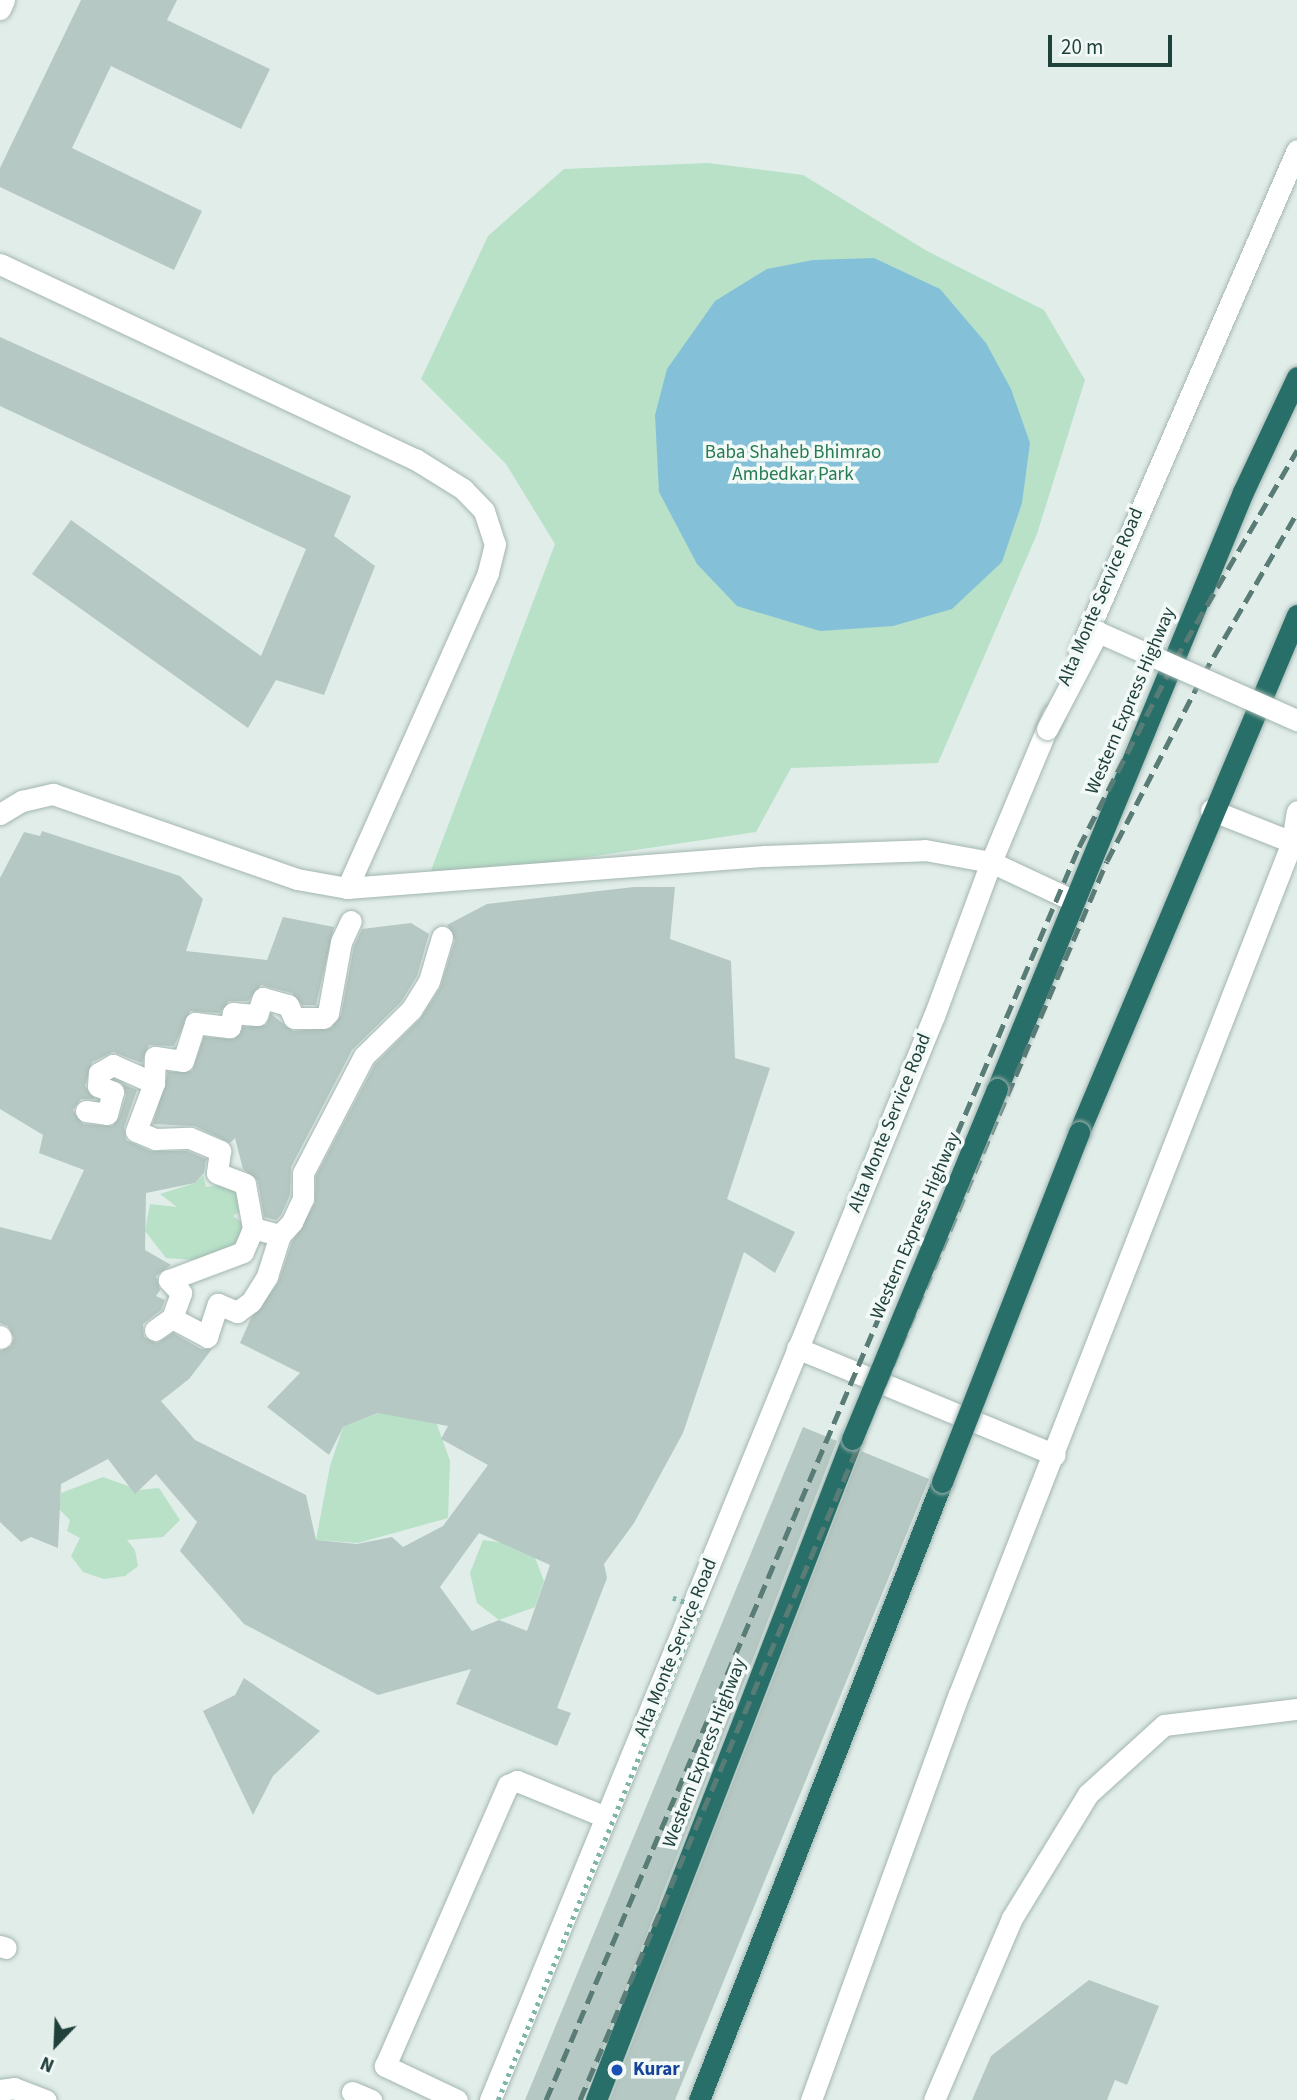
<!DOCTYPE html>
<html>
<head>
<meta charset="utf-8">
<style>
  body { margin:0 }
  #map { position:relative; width:1297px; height:2100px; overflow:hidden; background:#e1ede9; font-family:"Source Sans 3",sans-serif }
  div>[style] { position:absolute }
  .green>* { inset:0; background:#b8e1c8 }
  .water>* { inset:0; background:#84c1d8 }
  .building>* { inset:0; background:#b6c8c3 }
  .roads { filter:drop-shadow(0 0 2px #a3b6b1) drop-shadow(0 0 2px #a3b6b1) }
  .minor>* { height:21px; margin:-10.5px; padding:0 10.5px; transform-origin:10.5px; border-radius:10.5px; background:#fff }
  .highway>* { height:21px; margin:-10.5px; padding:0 10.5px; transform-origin:10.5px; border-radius:10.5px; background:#296f69 }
  .rail>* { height:5px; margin-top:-2.5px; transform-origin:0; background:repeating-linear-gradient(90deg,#5a7c76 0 14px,transparent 0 21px) }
  .path-bridge>* { height:4.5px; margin-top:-2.25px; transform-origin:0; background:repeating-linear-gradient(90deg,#7fb4a9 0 3.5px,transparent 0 8.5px) }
  .bridges { filter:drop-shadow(0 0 2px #a3b6b1) drop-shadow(0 0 2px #a3b6b1) }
  .minor-bridge>* { height:21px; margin:-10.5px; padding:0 10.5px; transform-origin:10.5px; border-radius:10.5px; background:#fff }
  .highway-bridge>* { height:21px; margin:-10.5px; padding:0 10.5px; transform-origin:10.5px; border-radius:10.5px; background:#296f69 }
  .dots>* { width:19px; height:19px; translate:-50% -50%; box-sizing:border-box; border:4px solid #f2f9f7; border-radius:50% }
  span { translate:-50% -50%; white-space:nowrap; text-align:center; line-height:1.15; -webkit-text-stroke:7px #f2f9f7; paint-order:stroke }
  .park-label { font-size:19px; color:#267b51 }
  .street-label { font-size:19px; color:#20403b }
  .transit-label { font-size:19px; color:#164399; font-weight:700 }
  .left { translate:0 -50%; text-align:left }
  .north { position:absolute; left:21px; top:2009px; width:70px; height:70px; -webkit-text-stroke:5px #f2f9f7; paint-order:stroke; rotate:203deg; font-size:19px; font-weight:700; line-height:28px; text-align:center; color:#20403b }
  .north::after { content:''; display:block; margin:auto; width:24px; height:32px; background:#20403b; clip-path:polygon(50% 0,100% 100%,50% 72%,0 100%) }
  .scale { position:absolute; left:1048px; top:35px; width:124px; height:32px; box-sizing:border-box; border:4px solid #20403b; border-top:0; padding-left:9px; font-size:21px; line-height:24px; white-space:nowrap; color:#20403b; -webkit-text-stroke:5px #f2f9f7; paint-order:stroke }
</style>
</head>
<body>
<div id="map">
  <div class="green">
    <div style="clip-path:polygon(708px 163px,803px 175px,927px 251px,1044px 310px,1085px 380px,1037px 534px,938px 763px,791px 768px,756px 832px,427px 881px,555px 544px,506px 464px,421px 379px,488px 236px,564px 169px)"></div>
    <div style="clip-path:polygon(203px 1175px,206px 1187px,222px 1185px,236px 1191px,245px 1208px,233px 1216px,244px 1224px,240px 1236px,224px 1262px,166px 1258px,145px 1231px,150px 1204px,177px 1207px,160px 1194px,195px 1183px)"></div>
    <div style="clip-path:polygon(379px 1413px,434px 1416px,450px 1461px,448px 1518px,358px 1543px,316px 1540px,330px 1466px,343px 1427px)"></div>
    <div style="clip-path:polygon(103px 1477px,139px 1490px,159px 1488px,180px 1520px,163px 1537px,127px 1540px,135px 1550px,138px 1566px,125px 1576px,104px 1579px,83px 1572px,71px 1556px,80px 1538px,67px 1531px,70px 1520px,59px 1509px,61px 1493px)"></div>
    <div style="clip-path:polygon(483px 1540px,512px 1544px,534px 1555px,544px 1581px,535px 1607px,499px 1620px,477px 1603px,470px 1573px)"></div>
  </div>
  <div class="water">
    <div style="clip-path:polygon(874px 258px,940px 289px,986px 343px,1011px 389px,1030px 443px,1022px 503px,1002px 562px,952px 609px,893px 626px,820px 631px,737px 606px,697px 564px,659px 492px,655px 415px,667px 369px,715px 301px,767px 269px,813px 260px)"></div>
  </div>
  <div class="building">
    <div style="clip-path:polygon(81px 0,177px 0,167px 20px,270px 69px,241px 129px,111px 66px,72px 148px,202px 211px,174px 270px,0 187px,0 168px)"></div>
    <div style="clip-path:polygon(0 337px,351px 496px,334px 536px,375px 566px,324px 695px,276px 680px,248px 728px,32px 574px,71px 520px,261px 656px,306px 549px,0 406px)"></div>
    <div style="clip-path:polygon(evenodd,42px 831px,180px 876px,203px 899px,186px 951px,267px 960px,283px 917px,334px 927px,316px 1005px,302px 1005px,292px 993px,261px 985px,248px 1001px,229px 1001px,220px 1013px,190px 1011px,174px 1046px,149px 1045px,142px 1063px,113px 1052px,92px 1062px,85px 1086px,95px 1099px,81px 1099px,73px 1110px,83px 1124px,112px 1126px,119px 1118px,126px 1095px,123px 1084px,137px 1090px,124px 1127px,126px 1140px,150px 1151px,187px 1151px,206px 1159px,204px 1173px,195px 1183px,146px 1193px,145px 1250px,171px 1265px,156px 1276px,160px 1290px,156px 1296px,165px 1300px,161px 1310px,143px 1324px,144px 1337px,157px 1343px,173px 1333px,201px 1349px,212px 1349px,189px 1379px,161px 1401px,195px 1440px,306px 1495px,316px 1540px,357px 1544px,392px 1537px,403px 1547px,443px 1526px,488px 1465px,441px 1439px,448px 1426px,378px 1413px,343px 1427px,329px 1455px,267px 1407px,300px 1373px,240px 1343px,251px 1318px,278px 1283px,292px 1242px,315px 1203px,316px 1176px,375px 1064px,420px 1019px,440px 988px,455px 940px,447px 925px,487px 904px,634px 887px,675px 887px,670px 939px,731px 961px,735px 1058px,770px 1068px,727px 1199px,795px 1232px,775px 1273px,744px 1252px,683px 1433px,634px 1523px,604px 1564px,607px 1578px,557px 1708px,571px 1713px,557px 1746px,456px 1704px,471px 1669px,378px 1695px,244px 1624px,180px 1551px,197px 1522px,156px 1474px,135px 1494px,108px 1459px,61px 1484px,58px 1548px,31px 1537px,21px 1542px,0 1522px,0 1351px,11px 1346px,14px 1338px,8px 1326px,0 1323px,0 1227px,51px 1240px,84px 1170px,39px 1153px,43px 1135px,0 1109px,0 878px,24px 832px,40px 836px,42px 831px,479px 1533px,550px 1565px,527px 1631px,499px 1620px,472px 1631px,440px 1587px,479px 1533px)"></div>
    <div style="clip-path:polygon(411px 923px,429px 934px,417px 976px,401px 1002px,352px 1050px,291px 1167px,290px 1195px,281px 1215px,276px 1220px,264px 1217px,258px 1181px,243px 1169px,235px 1138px,230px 1143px,195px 1126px,153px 1124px,168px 1072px,192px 1071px,204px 1037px,234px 1039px,243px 1027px,266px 1025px,271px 1014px,293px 1031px,331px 1028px,341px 1015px,354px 946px,362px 929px)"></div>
    <div style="clip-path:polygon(803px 1427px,837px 1441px,583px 2100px,525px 2100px)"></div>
    <div style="clip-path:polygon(861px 1451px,929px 1479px,675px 2100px,610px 2100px)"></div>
    <div style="clip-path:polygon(244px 1678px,320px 1731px,273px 1776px,253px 1815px,203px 1711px,235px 1695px)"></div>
    <div style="clip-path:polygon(1089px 1980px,1159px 2006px,1127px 2085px,1115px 2080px,1107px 2100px,972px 2100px,991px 2056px)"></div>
  </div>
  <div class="roads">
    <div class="minor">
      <div style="left:0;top:9px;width:10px;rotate:-66deg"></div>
      <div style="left:0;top:264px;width:459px;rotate:25.2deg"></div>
      <div style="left:415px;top:459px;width:57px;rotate:32deg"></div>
      <div style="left:463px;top:489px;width:30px;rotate:46deg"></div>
      <div style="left:484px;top:511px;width:35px;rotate:72deg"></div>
      <div style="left:495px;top:544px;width:30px;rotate:104deg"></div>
      <div style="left:488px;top:573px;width:345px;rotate:114.1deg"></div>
      <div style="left:1079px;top:652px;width:547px;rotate:-66.53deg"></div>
      <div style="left:1211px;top:810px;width:92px;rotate:21.6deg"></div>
      <div style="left:0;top:814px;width:26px;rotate:-31deg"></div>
      <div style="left:22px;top:801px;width:32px;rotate:-13deg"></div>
      <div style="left:53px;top:794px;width:258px;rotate:19.2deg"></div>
      <div style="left:297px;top:879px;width:51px;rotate:10.2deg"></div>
      <div style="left:347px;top:888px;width:419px;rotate:-4.4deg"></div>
      <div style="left:765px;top:856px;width:160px;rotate:-2.1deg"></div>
      <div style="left:925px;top:850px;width:67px;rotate:10.3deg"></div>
      <div style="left:991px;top:862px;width:89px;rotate:25.1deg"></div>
      <div style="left:154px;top:1083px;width:51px;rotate:110.6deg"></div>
      <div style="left:136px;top:1131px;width:21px;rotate:23deg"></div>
      <div style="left:155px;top:1139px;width:35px;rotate:-2deg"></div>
      <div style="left:190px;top:1138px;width:33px;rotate:23deg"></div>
      <div style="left:220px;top:1151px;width:22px;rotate:98deg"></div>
      <div style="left:217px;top:1173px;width:30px;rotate:21deg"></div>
      <div style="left:245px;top:1184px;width:45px;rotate:79.7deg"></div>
      <div style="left:253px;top:1228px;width:28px;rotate:15deg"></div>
      <div style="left:280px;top:1235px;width:18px;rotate:-47deg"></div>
      <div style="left:292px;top:1222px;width:26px;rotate:-65deg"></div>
      <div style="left:303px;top:1198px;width:25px;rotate:-90deg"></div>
      <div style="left:303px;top:1173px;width:132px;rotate:-62.5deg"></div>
      <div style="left:364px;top:1056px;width:66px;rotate:-44.4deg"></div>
      <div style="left:411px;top:1010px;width:34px;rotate:-58deg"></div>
      <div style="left:429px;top:981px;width:46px;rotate:-73.5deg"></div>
      <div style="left:86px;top:1111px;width:21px;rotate:8deg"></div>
      <div style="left:107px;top:1114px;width:23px;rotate:-75deg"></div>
      <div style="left:113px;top:1092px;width:16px;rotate:-158deg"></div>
      <div style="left:98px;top:1086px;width:13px;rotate:-86deg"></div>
      <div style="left:99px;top:1073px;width:16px;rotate:-30deg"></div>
      <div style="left:113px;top:1065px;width:45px;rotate:23.7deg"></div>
      <div style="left:154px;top:1083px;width:26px;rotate:-88deg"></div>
      <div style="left:155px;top:1057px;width:28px;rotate:8deg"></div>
      <div style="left:183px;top:1061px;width:40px;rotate:-72deg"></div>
      <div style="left:195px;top:1023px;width:35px;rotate:7deg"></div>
      <div style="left:230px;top:1027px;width:14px;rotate:-78deg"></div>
      <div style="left:233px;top:1013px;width:24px;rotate:5deg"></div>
      <div style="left:257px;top:1015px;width:18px;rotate:-71deg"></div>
      <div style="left:263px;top:998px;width:26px;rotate:16deg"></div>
      <div style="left:288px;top:1005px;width:14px;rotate:65deg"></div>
      <div style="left:294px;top:1018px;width:29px"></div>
      <div style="left:323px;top:1018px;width:7px;rotate:-45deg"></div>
      <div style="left:328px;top:1013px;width:72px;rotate:-79.6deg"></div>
      <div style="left:341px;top:942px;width:23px;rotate:-65deg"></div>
      <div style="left:172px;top:1318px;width:40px;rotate:28deg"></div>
      <div style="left:207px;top:1337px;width:35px;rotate:-72deg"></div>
      <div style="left:218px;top:1304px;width:21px;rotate:23deg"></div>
      <div style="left:237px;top:1312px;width:17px;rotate:-36deg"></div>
      <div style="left:251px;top:1302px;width:31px;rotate:-58deg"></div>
      <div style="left:267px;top:1276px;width:43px;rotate:-72.4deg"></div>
      <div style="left:155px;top:1330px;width:21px;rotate:-35deg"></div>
      <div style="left:172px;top:1318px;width:27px;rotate:-70deg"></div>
      <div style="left:181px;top:1293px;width:18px;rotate:-133deg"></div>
      <div style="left:169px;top:1280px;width:79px;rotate:-20.7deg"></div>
      <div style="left:243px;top:1252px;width:26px;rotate:-67deg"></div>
      <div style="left:0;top:1336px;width:2px;rotate:63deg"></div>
      <div style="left:797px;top:1348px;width:279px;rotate:22.5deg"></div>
      <div style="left:0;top:1946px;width:6px;rotate:18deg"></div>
      <div style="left:0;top:2090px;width:14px;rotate:-8deg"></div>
      <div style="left:14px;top:2088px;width:34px;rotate:21deg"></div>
      <div style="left:352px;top:2092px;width:21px;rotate:23deg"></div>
      <div style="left:457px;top:2100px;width:80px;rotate:-154.7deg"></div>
      <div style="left:385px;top:2066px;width:307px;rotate:-66.4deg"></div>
      <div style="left:508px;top:1785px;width:10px;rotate:-24deg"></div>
      <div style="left:517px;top:1781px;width:93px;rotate:22.1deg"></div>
      <div style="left:490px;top:2100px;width:1171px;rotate:-67.73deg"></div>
      <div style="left:934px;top:1016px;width:164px;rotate:-69.7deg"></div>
      <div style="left:991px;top:862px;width:160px;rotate:-67.3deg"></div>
      <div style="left:811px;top:2100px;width:432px;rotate:-70deg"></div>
      <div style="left:959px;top:1694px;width:915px;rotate:-68.65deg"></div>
      <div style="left:1292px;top:842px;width:31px;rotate:-81deg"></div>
      <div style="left:934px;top:2100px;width:198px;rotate:-66.8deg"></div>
      <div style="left:1012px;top:1918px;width:145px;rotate:-58.5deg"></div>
      <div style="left:1088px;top:1794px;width:103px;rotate:-42.2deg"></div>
      <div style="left:1164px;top:1725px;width:134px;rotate:-6.9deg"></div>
    </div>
    <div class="highway">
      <div style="left:997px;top:1089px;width:646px;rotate:-67.61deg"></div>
      <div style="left:1243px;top:492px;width:127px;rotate:-64.8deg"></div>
      <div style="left:1079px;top:1132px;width:561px;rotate:-67.14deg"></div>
      <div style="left:596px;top:2100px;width:709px;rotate:-68.83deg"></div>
      <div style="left:699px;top:2100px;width:664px;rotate:-68.54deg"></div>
    </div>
  </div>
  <div class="rail">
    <div style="left:546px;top:2100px;width:1362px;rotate:-66.96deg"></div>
    <div style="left:1079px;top:847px;width:210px;rotate:-62.8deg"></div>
    <div style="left:1175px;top:660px;width:243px;rotate:-59.8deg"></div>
    <div style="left:580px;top:2100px;width:1346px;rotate:-66.96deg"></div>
    <div style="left:1107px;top:861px;width:209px;rotate:-62.7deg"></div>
    <div style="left:1203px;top:675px;width:187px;rotate:-59.9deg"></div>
  </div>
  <div class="path-bridge">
    <div style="left:498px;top:2100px;width:532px;rotate:-67.68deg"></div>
    <div style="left:700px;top:1608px;width:29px;rotate:-160deg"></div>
  </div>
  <div class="bridges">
    <div class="minor-bridge">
      <div style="left:1047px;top:729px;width:110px;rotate:-62.3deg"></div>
      <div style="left:1098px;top:632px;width:218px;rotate:23.9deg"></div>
    </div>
    <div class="highway-bridge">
      <div style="left:852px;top:1439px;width:379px;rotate:-67.5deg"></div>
      <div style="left:942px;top:1482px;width:376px;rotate:-68.6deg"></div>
    </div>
  </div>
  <div class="dots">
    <div style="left:617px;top:2070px;background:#1a4fb4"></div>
  </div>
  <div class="park-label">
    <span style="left:793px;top:464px">Baba Shaheb Bhimrao<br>Ambedkar Park</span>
  </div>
  <div class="street-label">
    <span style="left:1101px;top:597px;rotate:-67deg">Alta Monte Service Road</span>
    <span style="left:1131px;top:701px;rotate:-67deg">Western Express Highway</span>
    <span style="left:890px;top:1123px;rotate:-68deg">Alta Monte Service Road</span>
    <span style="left:916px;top:1226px;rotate:-67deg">Western Express Highway</span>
    <span style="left:676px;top:1648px;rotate:-68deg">Alta Monte Service Road</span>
    <span style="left:705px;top:1753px;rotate:-69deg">Western Express Highway</span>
  </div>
  <div class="transit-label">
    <span class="left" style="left:633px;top:2070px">Kurar</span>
  </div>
  <div class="north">N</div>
  <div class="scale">20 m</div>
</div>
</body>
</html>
